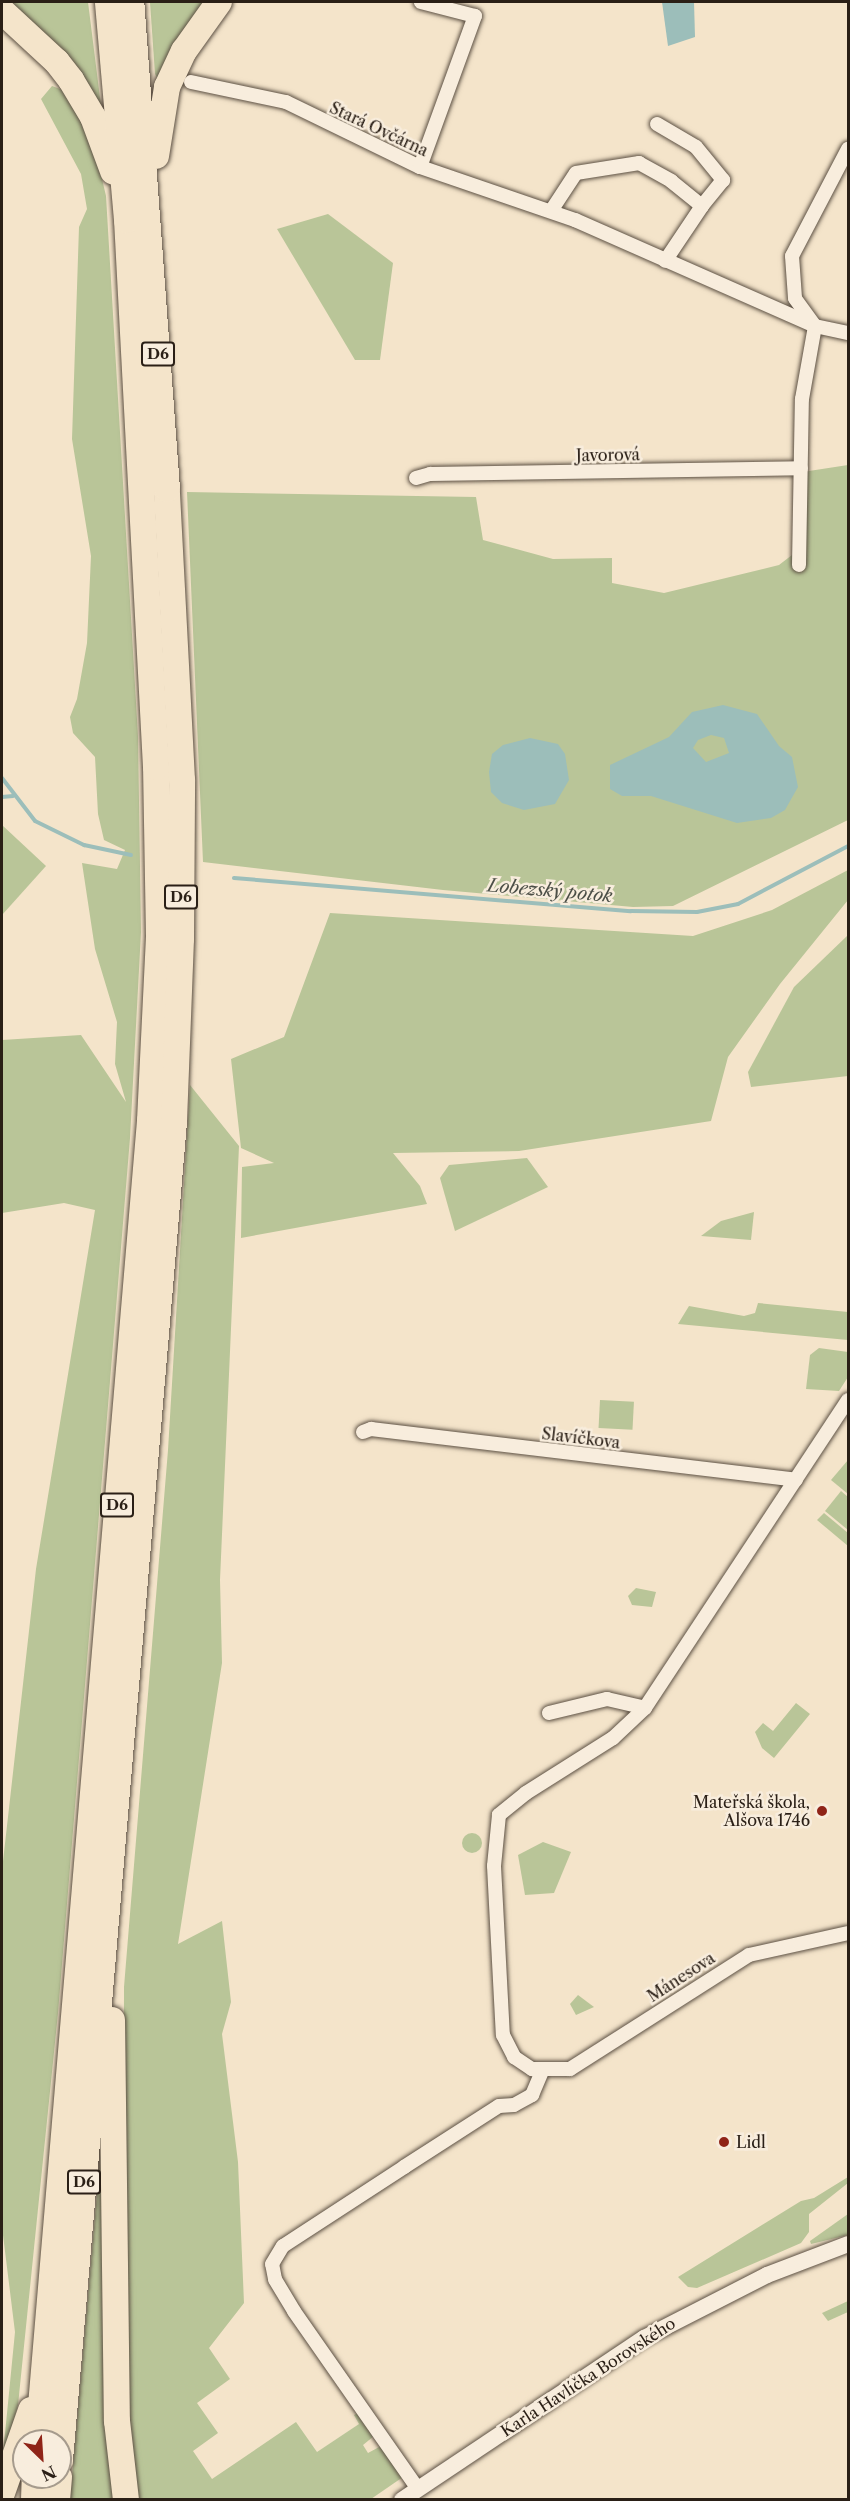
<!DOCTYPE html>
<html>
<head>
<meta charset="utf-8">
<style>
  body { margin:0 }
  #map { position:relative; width:850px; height:2501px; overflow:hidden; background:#f4e4ca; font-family:"Libre Caslon Text",serif }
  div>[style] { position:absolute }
  .green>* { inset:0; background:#b9c598; transform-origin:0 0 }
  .round { border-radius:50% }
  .water>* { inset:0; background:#9cbeba }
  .stream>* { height:4px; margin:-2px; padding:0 2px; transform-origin:2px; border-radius:2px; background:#9cbeba }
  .roads { filter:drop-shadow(0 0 2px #5c5043) drop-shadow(0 0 2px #5c5043) }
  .minor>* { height:14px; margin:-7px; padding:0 7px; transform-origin:7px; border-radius:7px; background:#f8eddd }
  .tertiary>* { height:16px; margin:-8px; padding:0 8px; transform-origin:8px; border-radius:8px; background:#f8eddd }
  .motorway>* { height:26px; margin:-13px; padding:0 13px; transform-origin:13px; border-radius:13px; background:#f4e4ca }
  .dots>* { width:16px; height:16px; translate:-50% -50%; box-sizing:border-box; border:3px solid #f8eddd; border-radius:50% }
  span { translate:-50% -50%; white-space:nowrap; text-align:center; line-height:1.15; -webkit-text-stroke:5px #f8eddd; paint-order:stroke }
  .shield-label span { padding:2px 4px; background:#f8eddd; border:2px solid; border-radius:4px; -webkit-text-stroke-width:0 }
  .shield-label { font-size:15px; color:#2a1f16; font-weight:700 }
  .street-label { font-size:16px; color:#2a1f16 }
  .poi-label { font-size:16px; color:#2a1f16 }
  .right { translate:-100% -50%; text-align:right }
  .left { translate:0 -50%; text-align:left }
  .water-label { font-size:18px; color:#4c4f47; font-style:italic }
  .frame { position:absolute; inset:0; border:3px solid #2a1f16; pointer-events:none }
  .north { position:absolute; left:12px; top:2429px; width:60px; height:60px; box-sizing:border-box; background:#f8eddd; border:2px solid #a69b8d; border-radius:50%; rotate:155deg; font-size:16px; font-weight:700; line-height:24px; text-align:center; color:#2a1f16 }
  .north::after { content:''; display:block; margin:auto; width:21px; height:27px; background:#8f2418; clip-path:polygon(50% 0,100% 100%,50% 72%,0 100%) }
</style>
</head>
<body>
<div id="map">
  <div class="green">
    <div style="clip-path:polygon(5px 2px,88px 2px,102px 114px)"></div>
    <div style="clip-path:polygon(150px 2px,207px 2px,158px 79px,155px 74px)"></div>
    <div style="clip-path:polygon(52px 86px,71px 93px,99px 166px,106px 196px,138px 736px,141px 932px,130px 1138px,58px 2013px,18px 2405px,2px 2464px,15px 2332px,2px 2227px,2px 1870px,36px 1569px,95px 1210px,64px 1203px,2px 1213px,2px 1040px,81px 1035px,126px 1102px,115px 1064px,117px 1022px,95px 949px,82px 863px,117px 869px,125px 850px,104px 840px,98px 814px,95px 757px,73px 733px,70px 717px,77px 699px,87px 643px,91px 556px,72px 439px,79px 227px,87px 209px,81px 174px,41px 99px)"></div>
    <div style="clip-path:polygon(328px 214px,393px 263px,380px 360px,355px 360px,277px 229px)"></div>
    <div style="clip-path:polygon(848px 465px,848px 820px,673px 906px,633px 907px,443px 890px,203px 862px,187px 492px,476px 497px,483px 540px,553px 559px,612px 558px,612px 583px,664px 593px,779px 565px,792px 555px,795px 479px,809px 471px)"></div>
    <div style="clip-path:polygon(2px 825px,46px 866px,2px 915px)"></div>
    <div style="clip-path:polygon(848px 870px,848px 900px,780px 984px,728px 1057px,711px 1121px,519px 1151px,393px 1153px,420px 1186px,427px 1204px,241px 1238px,242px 1167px,274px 1163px,241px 1148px,231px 1059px,284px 1037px,330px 913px,693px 936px,772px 910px)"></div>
    <div style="clip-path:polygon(847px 936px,848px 1076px,751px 1087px,748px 1072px,794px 987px)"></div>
    <div style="clip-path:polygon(190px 1085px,239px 1146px,220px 1580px,222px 1663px,178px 1944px,222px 1921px,231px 2002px,222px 2034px,238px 2162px,244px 2303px,209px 2348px,230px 2379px,197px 2403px,218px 2433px,193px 2451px,212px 2479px,296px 2422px,317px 2452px,359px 2424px,354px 2415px,358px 2413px,374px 2436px,363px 2445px,368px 2453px,381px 2446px,403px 2477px,371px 2499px,135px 2500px,123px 2384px,124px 1987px,168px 1450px)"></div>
    <div style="clip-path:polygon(527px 1158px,548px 1187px,455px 1231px,440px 1178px,449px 1165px)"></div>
    <div style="clip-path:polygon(754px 1212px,751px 1240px,701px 1236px,721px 1221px)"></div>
    <div style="clip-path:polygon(758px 1303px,848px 1312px,848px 1340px,678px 1324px,689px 1306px,744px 1316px,755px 1313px)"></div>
    <div style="clip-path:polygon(819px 1348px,848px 1352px,848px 1377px,839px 1391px,806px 1389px,810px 1355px)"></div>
    <div style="left:600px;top:1400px;width:34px;height:28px;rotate:3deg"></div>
    <div style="clip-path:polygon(848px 1460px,848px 1494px,831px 1480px)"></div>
    <div style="clip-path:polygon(841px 1491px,848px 1497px,848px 1530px,825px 1511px)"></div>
    <div style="clip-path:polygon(824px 1513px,848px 1533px,848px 1546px,817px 1520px)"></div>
    <div style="clip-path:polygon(636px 1588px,656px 1592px,652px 1607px,632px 1605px,628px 1596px)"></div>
    <div style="clip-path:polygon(796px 1703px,810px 1714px,774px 1758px,762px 1748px,755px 1732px,763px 1723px,773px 1731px)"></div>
    <div class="round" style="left:462px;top:1833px;width:20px;height:20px"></div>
    <div style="clip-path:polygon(543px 1842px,571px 1852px,554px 1893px,525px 1895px,518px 1855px)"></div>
    <div style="clip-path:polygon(578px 1995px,594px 2007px,576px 2015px,570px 2004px)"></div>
    <div style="clip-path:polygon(101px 2148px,105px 2149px,120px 2499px,70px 2500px)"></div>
    <div style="clip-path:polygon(848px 2177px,848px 2183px,809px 2214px,809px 2232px,801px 2243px,697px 2288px,688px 2287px,678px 2277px,801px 2201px,814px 2198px)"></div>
    <div style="clip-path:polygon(848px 2214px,848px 2235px,811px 2244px,810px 2241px)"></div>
    <div style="clip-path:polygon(848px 2301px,848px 2312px,828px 2321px,822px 2313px)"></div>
  </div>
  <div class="water">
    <div style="clip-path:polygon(662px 2px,694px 2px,695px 37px,668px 46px)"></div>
    <div style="clip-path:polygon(evenodd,723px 705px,757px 714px,779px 746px,792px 757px,798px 787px,785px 810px,771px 818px,737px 823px,651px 796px,622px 796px,610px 789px,610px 765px,669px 737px,692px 712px,723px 705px,711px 735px,724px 738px,729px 753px,706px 762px,693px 748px,698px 740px,711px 735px)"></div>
    <div style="clip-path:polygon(530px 738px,558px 744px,565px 754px,569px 780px,555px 804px,524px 810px,502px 803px,491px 792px,489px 772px,492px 754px,503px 745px)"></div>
  </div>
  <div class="stream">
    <div style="left:2px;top:778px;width:54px;rotate:52.5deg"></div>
    <div style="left:35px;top:821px;width:55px;rotate:26.1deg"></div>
    <div style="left:84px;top:845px;width:48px;rotate:12deg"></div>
    <div style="left:2px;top:797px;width:11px;rotate:-5deg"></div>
    <div style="left:234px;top:878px;width:398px;rotate:4.8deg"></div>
    <div style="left:631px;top:911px;width:66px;rotate:0.9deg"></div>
    <div style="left:697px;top:912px;width:42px;rotate:-11deg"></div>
    <div style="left:738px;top:904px;width:124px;rotate:-27.8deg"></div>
  </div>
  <div class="roads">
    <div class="minor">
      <div style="left:191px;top:82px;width:97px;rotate:11.9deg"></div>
      <div style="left:286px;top:102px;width:149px;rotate:25.9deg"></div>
      <div style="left:420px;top:167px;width:164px;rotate:18.9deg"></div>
      <div style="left:575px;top:220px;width:262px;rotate:23.8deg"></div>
      <div style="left:815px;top:326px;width:34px;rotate:12deg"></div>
      <div style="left:657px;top:124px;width:45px;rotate:30.5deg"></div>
      <div style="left:696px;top:147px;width:43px;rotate:50.7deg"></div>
      <div style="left:723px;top:180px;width:33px;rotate:129deg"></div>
      <div style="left:420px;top:167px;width:161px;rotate:-70deg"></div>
      <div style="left:475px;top:16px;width:56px;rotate:-165.5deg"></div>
      <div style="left:551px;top:211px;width:45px;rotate:-56.7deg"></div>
      <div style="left:576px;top:173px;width:64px;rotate:-9deg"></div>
      <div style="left:639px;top:163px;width:37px;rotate:29deg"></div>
      <div style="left:671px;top:181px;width:40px;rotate:39deg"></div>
      <div style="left:702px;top:206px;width:66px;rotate:123.9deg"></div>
      <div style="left:416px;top:478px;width:15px;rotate:-16deg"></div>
      <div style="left:430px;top:474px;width:371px;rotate:-0.9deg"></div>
      <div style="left:799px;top:565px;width:166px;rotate:-89deg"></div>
      <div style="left:802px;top:399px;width:74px;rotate:-79.9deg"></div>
      <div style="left:815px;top:326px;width:34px;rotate:-126deg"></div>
      <div style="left:795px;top:298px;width:42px;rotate:-94.1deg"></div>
      <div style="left:792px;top:256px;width:121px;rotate:-62.4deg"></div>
      <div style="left:848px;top:1400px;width:369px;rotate:123.4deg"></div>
      <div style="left:645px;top:1708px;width:44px;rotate:136.8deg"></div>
      <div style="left:613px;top:1738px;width:103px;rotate:147.7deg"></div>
      <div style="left:526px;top:1793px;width:35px;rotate:141deg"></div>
      <div style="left:499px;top:1815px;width:51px;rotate:95.6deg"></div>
      <div style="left:494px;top:1866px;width:169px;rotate:87deg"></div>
      <div style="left:503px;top:2035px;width:25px;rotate:63deg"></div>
      <div style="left:514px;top:2057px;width:22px;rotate:34deg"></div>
      <div style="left:532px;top:2069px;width:38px"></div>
      <div style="left:570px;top:2069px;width:212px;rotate:-32.5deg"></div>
      <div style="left:749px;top:1955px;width:101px;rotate:-12.5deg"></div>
      <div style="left:363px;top:1432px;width:9px;rotate:-21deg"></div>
      <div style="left:371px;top:1429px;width:428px;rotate:6.8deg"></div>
      <div style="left:549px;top:1713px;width:60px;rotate:-13.6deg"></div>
      <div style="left:607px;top:1699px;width:39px;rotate:13deg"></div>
      <div style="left:418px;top:2489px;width:217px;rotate:-124.9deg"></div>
      <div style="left:294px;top:2311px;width:37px;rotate:-121deg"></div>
      <div style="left:275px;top:2279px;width:15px;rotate:-101deg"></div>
      <div style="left:272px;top:2264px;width:21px;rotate:-59deg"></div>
      <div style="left:283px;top:2246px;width:145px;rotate:-33.1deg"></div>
      <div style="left:404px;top:2167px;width:113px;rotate:-32.7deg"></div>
      <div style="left:499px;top:2106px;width:15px;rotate:-4deg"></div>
      <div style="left:514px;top:2105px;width:21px;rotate:-29deg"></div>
      <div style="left:532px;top:2095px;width:26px;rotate:-67deg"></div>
    </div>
    <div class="tertiary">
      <div style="left:402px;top:2500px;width:291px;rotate:-33.8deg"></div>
      <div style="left:644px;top:2338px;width:138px;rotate:-27.1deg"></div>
      <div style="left:767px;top:2275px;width:87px;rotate:-20.9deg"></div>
    </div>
    <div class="motorway">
      <div style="left:2px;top:11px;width:75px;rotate:42.8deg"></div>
      <div style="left:57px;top:62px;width:23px;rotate:52deg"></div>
      <div style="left:71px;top:80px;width:43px;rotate:59.3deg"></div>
      <div style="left:93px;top:117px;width:58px;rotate:69.7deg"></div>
      <div style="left:156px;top:156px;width:70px;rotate:-80.9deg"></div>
      <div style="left:167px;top:87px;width:40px;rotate:-65deg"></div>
      <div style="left:184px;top:51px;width:60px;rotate:-54.5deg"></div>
      <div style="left:112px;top:2020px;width:401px;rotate:89.3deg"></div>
      <div style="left:117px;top:2421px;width:80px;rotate:83.5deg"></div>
      <div style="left:38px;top:2441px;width:1325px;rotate:-85.15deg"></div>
      <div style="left:150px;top:1121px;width:185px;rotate:-87.2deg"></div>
      <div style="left:159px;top:936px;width:169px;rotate:-91deg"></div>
      <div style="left:156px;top:767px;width:548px;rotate:-93.03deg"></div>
      <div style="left:127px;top:220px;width:219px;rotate:-95deg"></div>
      <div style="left:60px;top:2460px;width:1344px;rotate:-85.13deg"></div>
      <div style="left:174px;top:1121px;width:182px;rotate:-87.8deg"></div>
      <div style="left:181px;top:939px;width:159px;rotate:-89.6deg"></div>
      <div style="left:182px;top:780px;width:291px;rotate:-93deg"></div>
      <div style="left:167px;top:489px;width:488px;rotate:-94.2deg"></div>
      <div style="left:2px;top:2493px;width:88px;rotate:-70.7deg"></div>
      <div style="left:34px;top:2500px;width:23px;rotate:-88deg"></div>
      <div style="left:57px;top:2500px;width:23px;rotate:-85deg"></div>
    </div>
  </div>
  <div class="dots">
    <div style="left:822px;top:1811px;background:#8f2418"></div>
    <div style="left:724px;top:2142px;background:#8f2418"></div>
  </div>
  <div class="shield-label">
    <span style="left:158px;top:354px">D6</span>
    <span style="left:181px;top:897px">D6</span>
    <span style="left:117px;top:1505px">D6</span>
    <span style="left:84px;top:2182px">D6</span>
  </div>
  <div class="street-label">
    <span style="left:379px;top:129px;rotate:25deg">Stará Ovčárna</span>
    <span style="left:608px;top:455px;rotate:-1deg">Javorová</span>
    <span style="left:581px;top:1438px;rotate:7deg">Slavíčkova</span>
    <span style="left:681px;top:1977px;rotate:-33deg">Mánesova</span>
    <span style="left:588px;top:2377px;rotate:-33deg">Karla Havlíčka Borovského</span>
  </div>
  <div class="poi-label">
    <span class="right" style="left:810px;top:1811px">Mateřská škola,<br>Alšova 1746</span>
    <span class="left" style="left:736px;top:2142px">Lidl</span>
  </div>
  <div class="water-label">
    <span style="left:550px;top:891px;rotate:5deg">Lobezský potok</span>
  </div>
  <div class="frame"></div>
  <div class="north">N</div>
</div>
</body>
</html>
